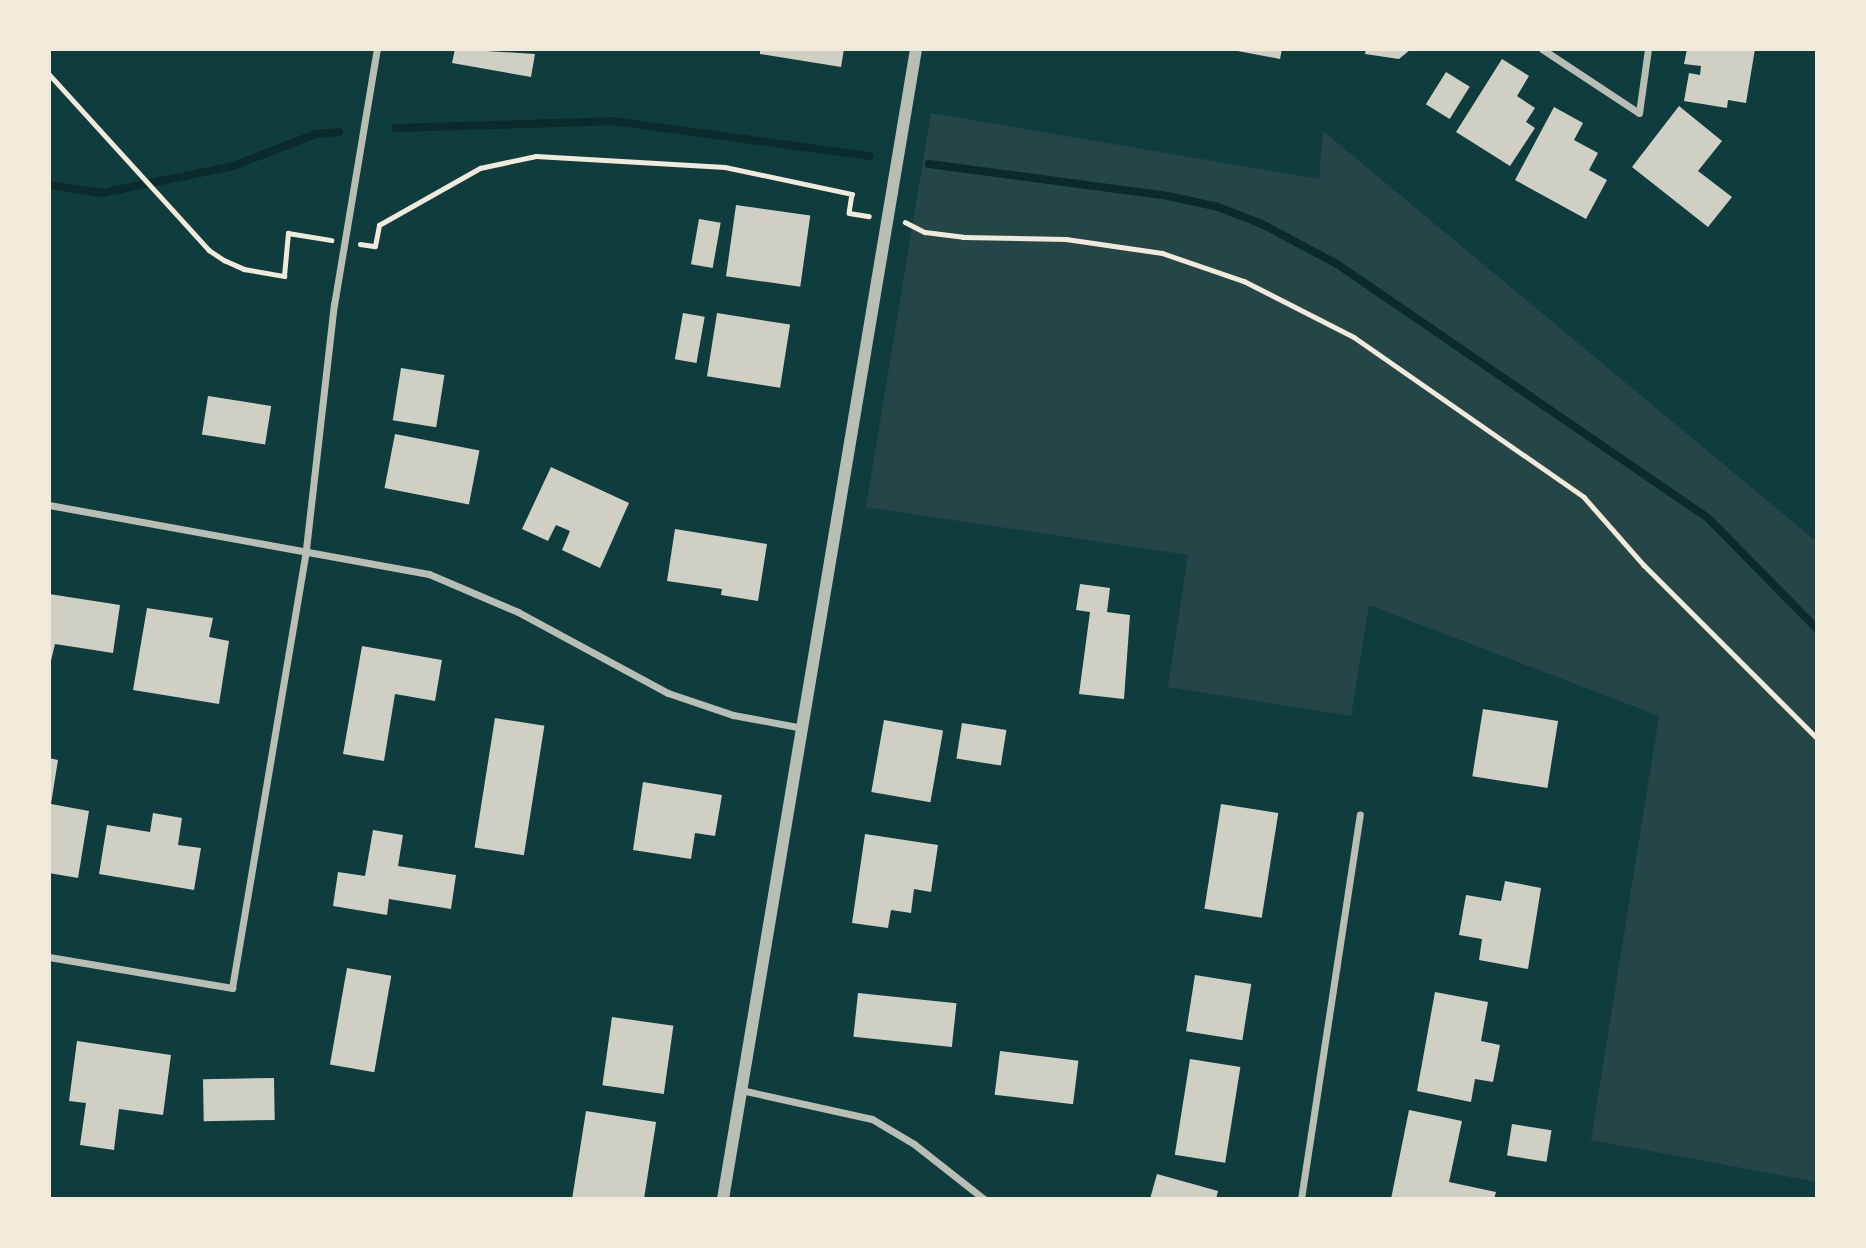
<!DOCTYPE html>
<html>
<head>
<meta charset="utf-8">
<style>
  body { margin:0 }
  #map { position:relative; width:1866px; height:1248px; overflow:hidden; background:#0f3d3e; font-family:Roboto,sans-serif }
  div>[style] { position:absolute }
  .green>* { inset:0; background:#244646 }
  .stream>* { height:8px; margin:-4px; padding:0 4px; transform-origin:4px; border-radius:4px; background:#0a2a2b }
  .building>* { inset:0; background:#cfcfc3; transform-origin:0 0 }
  .path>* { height:4.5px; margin:-2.25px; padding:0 2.25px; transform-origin:2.25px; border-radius:2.25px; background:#f1e9da }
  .minor>* { height:7px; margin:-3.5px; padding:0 3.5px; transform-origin:3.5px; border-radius:3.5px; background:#b8beb3 }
  .tertiary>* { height:12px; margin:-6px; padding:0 6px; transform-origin:6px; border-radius:6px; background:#b8beb3 }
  span { translate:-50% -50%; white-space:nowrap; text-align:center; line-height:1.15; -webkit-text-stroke:5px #f1e9da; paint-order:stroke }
  .frame { position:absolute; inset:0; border:51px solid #f1e9da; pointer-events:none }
</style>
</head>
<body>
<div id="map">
  <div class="green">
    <div style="clip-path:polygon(931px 113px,1319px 179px,1323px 131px,1817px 542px,1817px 1182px,1591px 1140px,1659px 716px,1369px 605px,1351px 716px,1168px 687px,1188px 555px,866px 507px)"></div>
  </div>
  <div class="stream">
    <div style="left:396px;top:128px;width:217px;rotate:-1.8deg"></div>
    <div style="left:613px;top:121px;width:259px;rotate:7.8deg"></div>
    <div style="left:929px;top:164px;width:241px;rotate:7.6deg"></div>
    <div style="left:1168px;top:196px;width:51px;rotate:12.4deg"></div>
    <div style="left:1218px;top:207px;width:47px;rotate:21.1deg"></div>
    <div style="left:1262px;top:224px;width:85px;rotate:28.1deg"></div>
    <div style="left:1337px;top:264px;width:450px;rotate:34.4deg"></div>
    <div style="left:1708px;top:518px;width:156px;rotate:45.5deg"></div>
    <div style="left:49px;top:185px;width:54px;rotate:8.6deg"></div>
    <div style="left:102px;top:193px;width:134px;rotate:-11.6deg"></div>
    <div style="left:233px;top:166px;width:89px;rotate:-21.1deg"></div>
    <div style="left:316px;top:134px;width:23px;rotate:-5deg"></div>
  </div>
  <div class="building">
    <div style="clip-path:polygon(455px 49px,535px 54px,531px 77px,452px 63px)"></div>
    <div style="clip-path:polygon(760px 49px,844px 49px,841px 67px,760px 54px)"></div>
    <div style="clip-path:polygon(1227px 49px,1282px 49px,1280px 59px)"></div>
    <div style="clip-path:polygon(1366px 49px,1411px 49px,1399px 59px,1365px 54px)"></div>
    <div style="clip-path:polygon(1687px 49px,1755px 49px,1746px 103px,1728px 100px,1727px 108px,1684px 101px,1689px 73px,1700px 75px,1701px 66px,1684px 64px)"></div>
    <div style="clip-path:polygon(1502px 59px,1529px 76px,1517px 96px,1535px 108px,1526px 122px,1535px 128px,1510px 166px,1456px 132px)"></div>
    <div style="left:1446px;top:72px;width:28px;height:38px;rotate:32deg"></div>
    <div style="clip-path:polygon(1679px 106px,1722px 141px,1698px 171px,1732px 197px,1708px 227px,1632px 167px)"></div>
    <div style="clip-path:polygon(1554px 107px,1583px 123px,1574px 140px,1598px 153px,1589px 170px,1607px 180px,1586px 219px,1515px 180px)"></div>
    <div style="left:736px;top:205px;width:75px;height:72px;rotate:8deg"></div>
    <div style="left:699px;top:219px;width:22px;height:46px;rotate:10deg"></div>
    <div style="left:683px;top:313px;width:22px;height:47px;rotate:10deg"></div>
    <div style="left:717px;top:313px;width:74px;height:64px;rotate:9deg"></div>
    <div style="left:401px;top:368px;width:44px;height:53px;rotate:9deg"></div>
    <div style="left:208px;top:396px;width:64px;height:39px;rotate:9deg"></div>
    <div style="left:395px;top:434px;width:86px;height:55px;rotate:11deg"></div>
    <div style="clip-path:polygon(551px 467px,629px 503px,600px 568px,562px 550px,570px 531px,556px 525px,548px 541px,522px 529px)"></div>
    <div style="clip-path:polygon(675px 529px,767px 544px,758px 601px,721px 595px,722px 589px,667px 581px)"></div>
    <div style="clip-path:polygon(1080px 584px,1110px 588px,1107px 612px,1130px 615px,1124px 699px,1079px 694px,1090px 612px,1076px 610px)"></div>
    <div style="clip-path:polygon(49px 594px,120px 605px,113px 653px,55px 644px,49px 669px)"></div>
    <div style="clip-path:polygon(147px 608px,213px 618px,209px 637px,229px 641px,219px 704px,133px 690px)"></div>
    <div style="clip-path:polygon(362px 646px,442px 660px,435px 701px,395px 694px,384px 761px,343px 754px)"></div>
    <div style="left:1483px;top:709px;width:76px;height:68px;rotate:9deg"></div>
    <div style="left:495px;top:718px;width:50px;height:131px;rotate:9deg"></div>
    <div style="left:884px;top:720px;width:60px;height:73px;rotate:10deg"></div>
    <div style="left:962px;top:723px;width:45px;height:36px;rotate:9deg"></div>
    <div style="clip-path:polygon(49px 758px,58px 760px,51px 804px,89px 811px,78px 878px,49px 873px)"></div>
    <div style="clip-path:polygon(643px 782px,722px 795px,715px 836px,695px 833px,691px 859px,633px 850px)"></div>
    <div style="left:1221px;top:804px;width:58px;height:106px;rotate:9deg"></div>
    <div style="clip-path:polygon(153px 813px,182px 818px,178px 845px,201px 848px,194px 890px,99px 874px,107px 825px,150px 832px)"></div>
    <div style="clip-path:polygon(373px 830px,403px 835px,398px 866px,456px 875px,451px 909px,389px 899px,387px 915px,333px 906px,338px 872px,365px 876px)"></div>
    <div style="clip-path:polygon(865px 834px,938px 845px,931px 892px,914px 889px,911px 913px,891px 910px,888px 928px,852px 923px)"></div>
    <div style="clip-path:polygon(1505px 881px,1541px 888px,1528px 969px,1479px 960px,1482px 939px,1459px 935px,1466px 895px,1501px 901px)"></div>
    <div style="left:347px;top:968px;width:45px;height:98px;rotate:10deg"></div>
    <div style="left:1195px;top:975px;width:57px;height:57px;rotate:9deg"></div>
    <div style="clip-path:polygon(1435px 992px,1488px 1002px,1481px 1041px,1500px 1045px,1493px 1082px,1475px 1079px,1471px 1102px,1417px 1091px)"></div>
    <div style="left:858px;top:993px;width:99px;height:44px;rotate:6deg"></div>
    <div style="left:612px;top:1017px;width:62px;height:69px;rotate:8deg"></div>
    <div style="clip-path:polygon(77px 1041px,171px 1055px,163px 1115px,119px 1109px,114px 1150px,80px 1145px,86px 1103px,69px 1101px)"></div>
    <div style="left:1000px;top:1051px;width:79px;height:44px;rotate:7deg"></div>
    <div style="left:1190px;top:1059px;width:51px;height:97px;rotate:9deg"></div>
    <div style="left:274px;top:1078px;width:42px;height:71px;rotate:89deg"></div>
    <div style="clip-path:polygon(1409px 1110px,1462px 1121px,1449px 1182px,1496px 1192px,1494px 1199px,1391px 1199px)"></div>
    <div style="left:586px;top:1111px;width:71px;height:89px;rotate:9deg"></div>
    <div style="left:1512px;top:1124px;width:40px;height:32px;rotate:9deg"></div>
    <div style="clip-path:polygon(1157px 1174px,1218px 1191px,1216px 1199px,1150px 1199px)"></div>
  </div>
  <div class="path">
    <div style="left:49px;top:74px;width:238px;rotate:47.7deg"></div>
    <div style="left:209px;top:250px;width:18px;rotate:34deg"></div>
    <div style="left:224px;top:260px;width:22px;rotate:24deg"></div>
    <div style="left:244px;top:269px;width:41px;rotate:9.9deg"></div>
    <div style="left:284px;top:276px;width:43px;rotate:-84.7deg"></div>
    <div style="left:288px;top:233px;width:44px;rotate:9.2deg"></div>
    <div style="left:905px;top:222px;width:22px;rotate:27deg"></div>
    <div style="left:925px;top:232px;width:38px;rotate:7deg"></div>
    <div style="left:963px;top:237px;width:103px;rotate:1.1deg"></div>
    <div style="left:1066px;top:239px;width:97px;rotate:8.3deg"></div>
    <div style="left:1162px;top:253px;width:87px;rotate:18.9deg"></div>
    <div style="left:1244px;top:281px;width:123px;rotate:27deg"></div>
    <div style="left:1354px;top:337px;width:280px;rotate:34.8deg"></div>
    <div style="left:1584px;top:497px;width:91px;rotate:48.6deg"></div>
    <div style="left:1644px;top:565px;width:245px;rotate:45deg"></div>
    <div style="left:360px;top:244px;width:15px;rotate:8deg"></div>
    <div style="left:375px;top:246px;width:21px;rotate:-79deg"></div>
    <div style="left:379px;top:225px;width:116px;rotate:-29.4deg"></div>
    <div style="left:480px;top:168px;width:57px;rotate:-12.1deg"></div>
    <div style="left:536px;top:156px;width:189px;rotate:3.3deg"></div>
    <div style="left:725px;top:167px;width:130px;rotate:12deg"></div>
    <div style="left:852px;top:194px;width:19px;rotate:99deg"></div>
    <div style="left:849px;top:213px;width:20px;rotate:9deg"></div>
  </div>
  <div class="minor">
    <div style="left:1542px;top:49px;width:116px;rotate:33.4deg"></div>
    <div style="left:1639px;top:113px;width:65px;rotate:-82deg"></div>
    <div style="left:49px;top:505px;width:386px;rotate:10.3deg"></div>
    <div style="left:429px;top:574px;width:97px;rotate:23.1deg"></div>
    <div style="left:518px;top:612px;width:170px;rotate:28.4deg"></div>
    <div style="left:668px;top:693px;width:69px;rotate:18.7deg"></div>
    <div style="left:733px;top:715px;width:71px;rotate:10.5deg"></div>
    <div style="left:49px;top:957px;width:186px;rotate:9.6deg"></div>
    <div style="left:232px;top:988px;width:445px;rotate:-80.4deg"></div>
    <div style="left:306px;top:549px;width:246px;rotate:-83.5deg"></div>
    <div style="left:334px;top:305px;width:260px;rotate:-80.5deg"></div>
    <div style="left:741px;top:1090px;width:134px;rotate:12.5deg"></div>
    <div style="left:872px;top:1119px;width:49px;rotate:30.8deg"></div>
    <div style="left:914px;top:1144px;width:89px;rotate:38.2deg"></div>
    <div style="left:1301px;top:1199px;width:389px;rotate:-81.3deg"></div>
  </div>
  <div class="tertiary">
    <div style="left:723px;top:1199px;width:1166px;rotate:-80.47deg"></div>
  </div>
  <div class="frame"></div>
</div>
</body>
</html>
